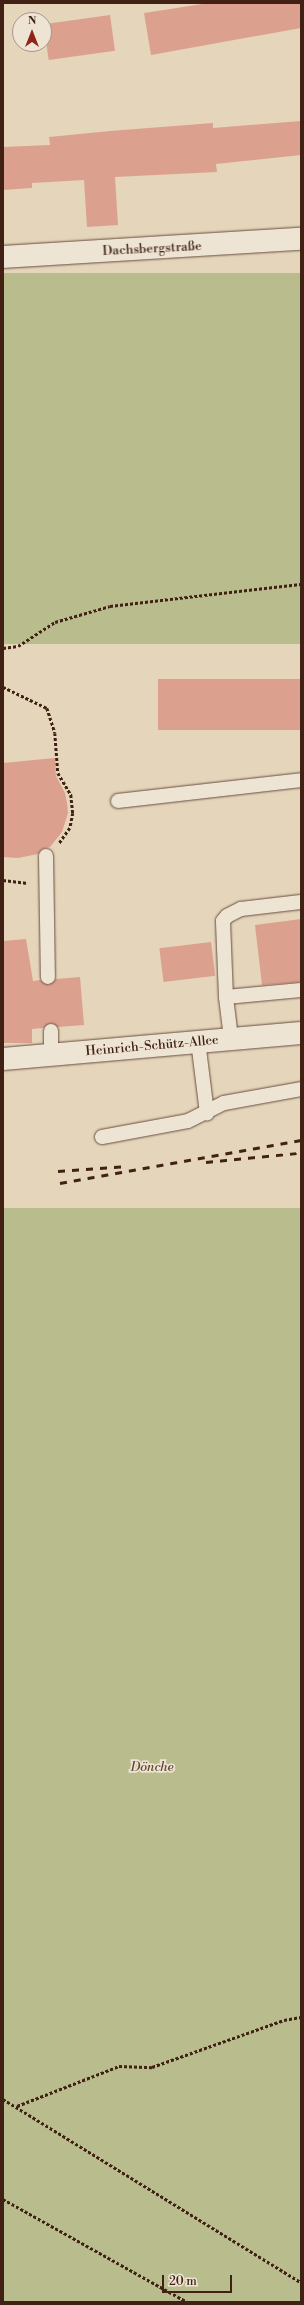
<!DOCTYPE html>
<html>
<head>
<meta charset="utf-8">
<style>
  body { margin:0 }
  #map { position:relative; width:304px; height:2305px; overflow:hidden; background:#e4d5bb; font-family:"Libre Bodoni",serif }
  div>[style] { position:absolute }
  .green>* { inset:0; background:#b9bc8d; transform-origin:0 0 }
  .building>* { inset:0; background:#dca08e; transform-origin:0 0 }
  .path>* { height:2.5px; margin-top:-1.25px; transform-origin:0; background:repeating-linear-gradient(90deg,#412114 0 3px,transparent 0 5px) }
  .roads { filter:drop-shadow(0 0 1px #6a4e3e) drop-shadow(0 0 1px #6a4e3e) }
  .service>* { height:14px; margin:-7px; padding:0 7px; transform-origin:7px; border-radius:7px; background:#ede4d3 }
  .minor>* { height:22px; margin:-11px; padding:0 11px; transform-origin:11px; border-radius:11px; background:#ede4d3 }
  .rail>* { height:3px; margin-top:-1.5px; transform-origin:0; background:repeating-linear-gradient(90deg,#412114 0 7px,transparent 0 14px) }
  span { translate:-50% -50%; white-space:nowrap; text-align:center; line-height:1.15; -webkit-text-stroke:3.5px #ede4d3; paint-order:stroke }
  .street-label { font-size:13px; color:#412114 }
  .park-label { font-size:13px; color:#5f4832; font-style:italic }
  .frame { position:absolute; inset:0; border:4px solid #412114; pointer-events:none }
  .north { position:absolute; left:12px; top:12px; width:40px; height:40px; box-sizing:border-box; background:#ede4d3; border:1px solid #a89687; border-radius:50%; rotate:0deg; font-size:11px; font-weight:700; line-height:16px; text-align:center; color:#412114 }
  .north::after { content:''; display:block; margin:auto; width:14px; height:18px; background:#8f2418; clip-path:polygon(50% 0,100% 100%,50% 72%,0 100%) }
  .scale { position:absolute; left:162px; top:2275px; width:70px; height:18px; box-sizing:border-box; border:2px solid #412114; border-top:0; padding-left:5px; font-size:12px; line-height:14px; white-space:nowrap; color:#412114; -webkit-text-stroke:3px #ede4d3; paint-order:stroke }
</style>
</head>
<body>
<div id="map">
  <div class="green">
    <div style="left:301px;top:273px;width:371px;height:299px;rotate:90deg"></div>
    <div style="left:301px;top:1208px;width:1094px;height:299px;rotate:90deg"></div>
  </div>
  <div class="building">
    <div style="clip-path:polygon(209px 3px,301px 3px,301px 28px,151px 55px,144px 13px)"></div>
    <div style="left:110px;top:15px;width:36px;height:67px;rotate:82deg"></div>
    <div style="clip-path:polygon(301px 121px,301px 155px,216px 164px,217px 172px,115px 177px,118px 225px,87px 227px,84px 180px,32px 183px,32px 188px,3px 190px,3px 147px,50px 145px,49px 137px,110px 131px,213px 123px,213px 128px)"></div>
    <div style="left:301px;top:679px;width:51px;height:143px;rotate:90deg"></div>
    <div style="clip-path:polygon(55px 758px,56px 776px,65px 793px,67px 803px,68px 813px,62px 832px,50px 847px,42px 849px,38px 854px,18px 858px,3px 857px,3px 763px)"></div>
    <div style="clip-path:polygon(301px 919px,301px 982px,262px 985px,255px 925px)"></div>
    <div style="clip-path:polygon(26px 939px,33px 981px,40px 980px,49px 985px,56px 979px,80px 977px,84px 1025px,58px 1027px,51px 1023px,43px 1028px,32px 1029px,32px 1043px,3px 1043px,3px 941px)"></div>
    <div style="left:211px;top:942px;width:34px;height:52px;rotate:83deg"></div>
  </div>
  <div class="path">
    <div style="left:3px;top:648px;width:15px;rotate:-8deg"></div>
    <div style="left:18px;top:646px;width:44px;rotate:-33deg"></div>
    <div style="left:55px;top:622px;width:57px;rotate:-16.2deg"></div>
    <div style="left:110px;top:606px;width:192px;rotate:-6.6deg"></div>
    <div style="left:3px;top:687px;width:49px;rotate:25.5deg"></div>
    <div style="left:47px;top:708px;width:26px;rotate:72deg"></div>
    <div style="left:55px;top:733px;width:40px;rotate:85.7deg"></div>
    <div style="left:58px;top:773px;width:26px;rotate:59deg"></div>
    <div style="left:71px;top:795px;width:18px;rotate:84deg"></div>
    <div style="left:73px;top:813px;width:15px;rotate:101deg"></div>
    <div style="left:70px;top:828px;width:19px;rotate:125deg"></div>
    <div style="left:3px;top:880px;width:25px;rotate:7deg"></div>
    <div style="left:3px;top:2099px;width:350px;rotate:31.6deg"></div>
    <div style="left:17px;top:2106px;width:110px;rotate:-21.4deg"></div>
    <div style="left:119px;top:2066px;width:33px;rotate:2deg"></div>
    <div style="left:152px;top:2067px;width:140px;rotate:-19.6deg"></div>
    <div style="left:284px;top:2020px;width:17px;rotate:-10deg"></div>
    <div style="left:3px;top:2199px;width:211px;rotate:29.2deg"></div>
  </div>
  <div class="roads">
    <div class="service">
      <div style="left:118px;top:801px;width:184px;rotate:-6.5deg"></div>
      <div style="left:46px;top:856px;width:121px;rotate:89.1deg"></div>
      <div style="left:226px;top:997px;width:75px;rotate:-5.3deg"></div>
      <div style="left:51px;top:1031px;width:24px;rotate:90deg"></div>
      <div style="left:231px;top:1038px;width:41px;rotate:-97deg"></div>
      <div style="left:226px;top:997px;width:76px;rotate:-92.3deg"></div>
      <div style="left:223px;top:921px;width:6px;rotate:-51deg"></div>
      <div style="left:227px;top:916px;width:16px;rotate:-27deg"></div>
      <div style="left:241px;top:909px;width:60px;rotate:-6.7deg"></div>
      <div style="left:198px;top:1041px;width:73px;rotate:82.9deg"></div>
      <div style="left:102px;top:1137px;width:87px;rotate:-10.5deg"></div>
      <div style="left:188px;top:1121px;width:40px;rotate:-26.6deg"></div>
      <div style="left:224px;top:1103px;width:78px;rotate:-10.3deg"></div>
    </div>
    <div class="minor">
      <div style="left:3px;top:257px;width:299px;rotate:-3.5deg"></div>
      <div style="left:3px;top:1059px;width:299px;rotate:-5deg"></div>
    </div>
  </div>
  <div class="rail">
    <div style="left:206px;top:1162px;width:91px;rotate:-5.6deg"></div>
    <div style="left:58px;top:1171px;width:70px;rotate:-4.1deg"></div>
    <div style="left:60px;top:1183px;width:245px;rotate:-10.1deg"></div>
  </div>
  <div class="street-label">
    <span style="left:152px;top:249px;rotate:-3deg">Dachsbergstraße</span>
    <span style="left:152px;top:1046px;rotate:-5deg">Heinrich-Schütz-Allee</span>
  </div>
  <div class="park-label">
    <span style="left:152px;top:1767px">Dönche</span>
  </div>
  <div class="frame"></div>
  <div class="north">N</div>
  <div class="scale">20 m</div>
</div>
</body>
</html>
